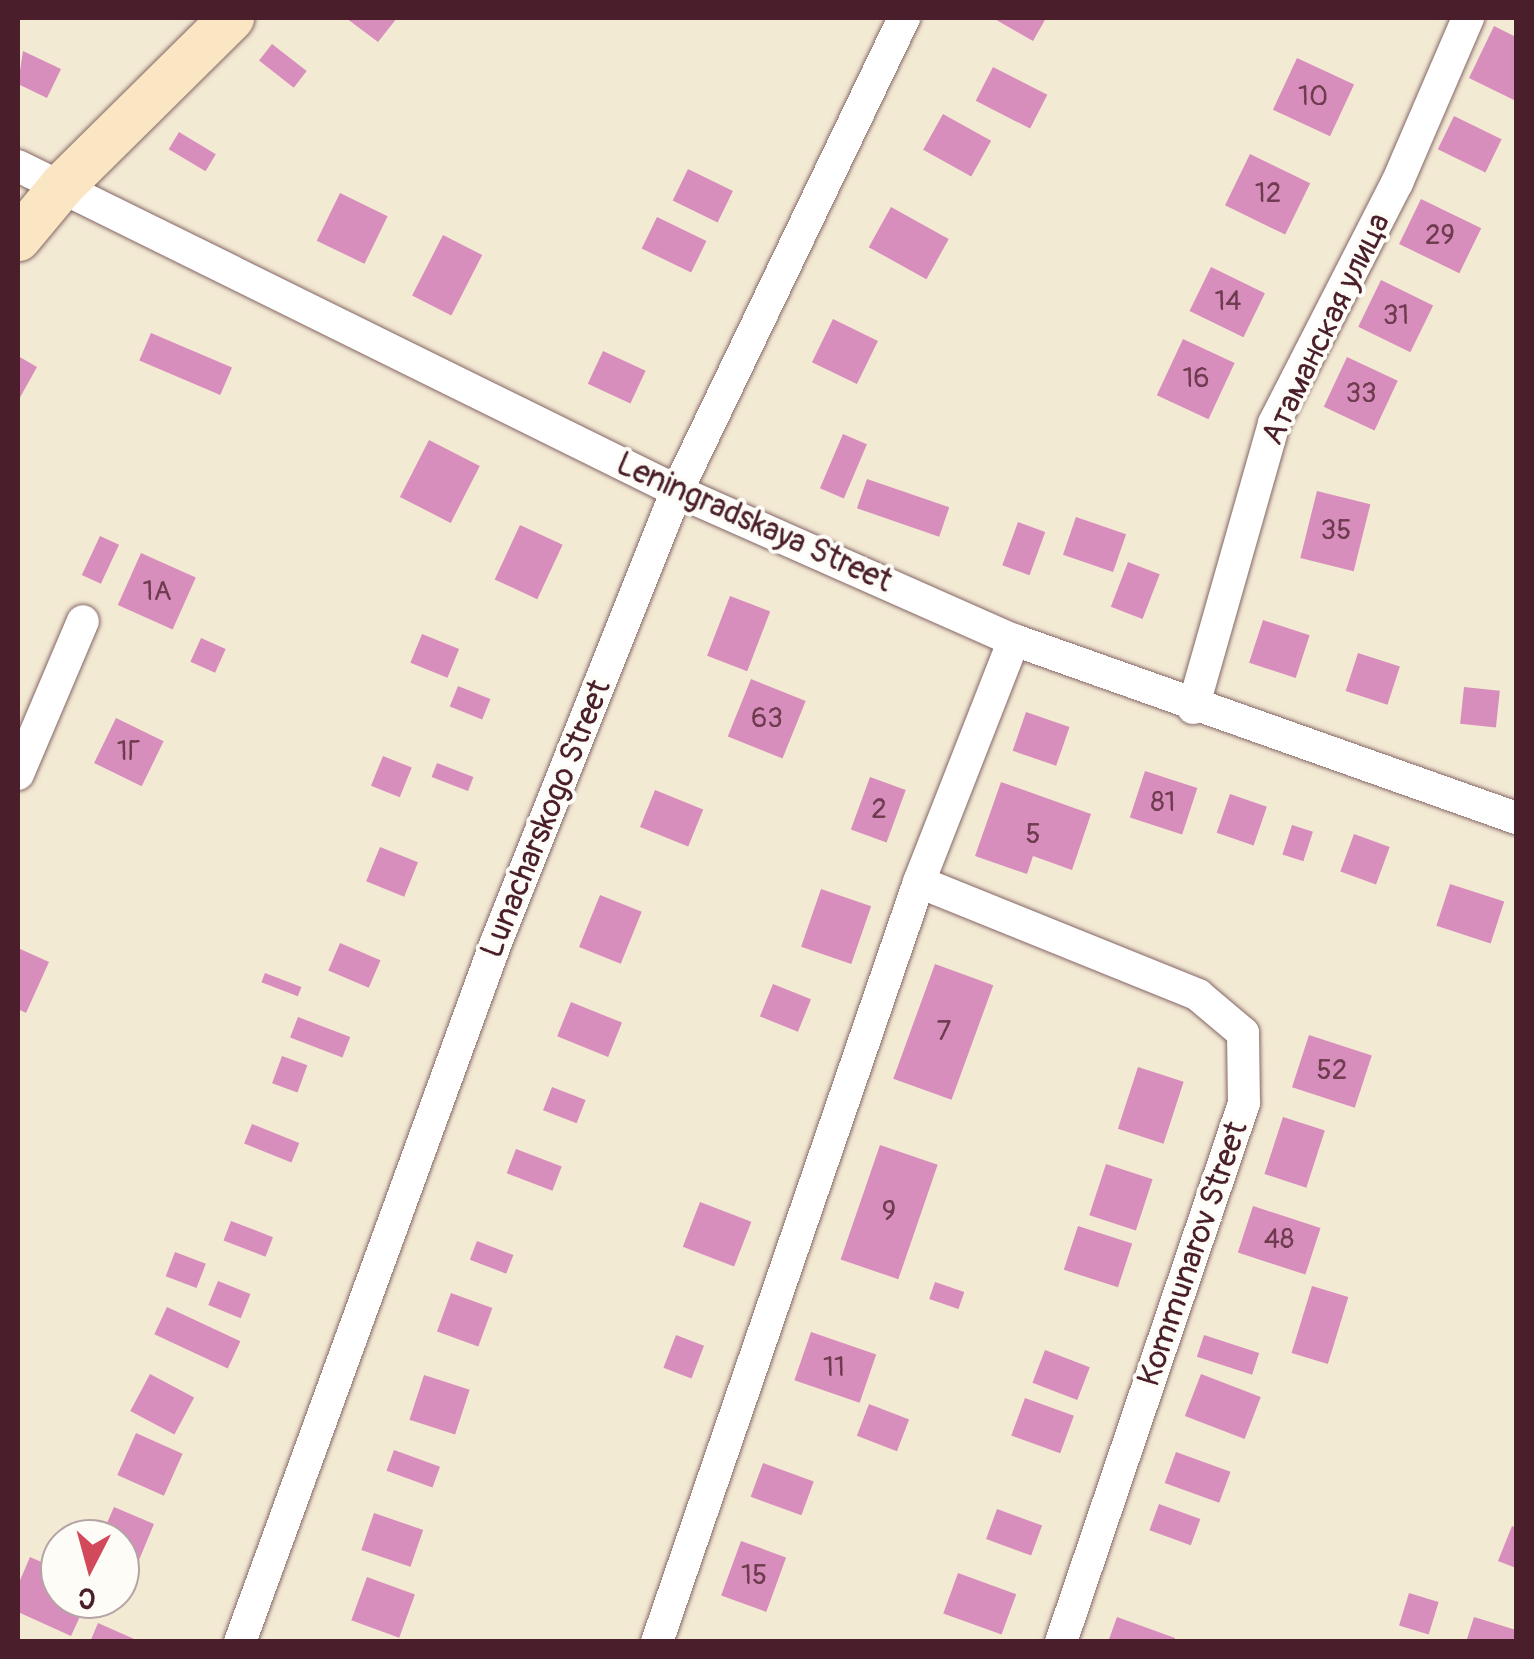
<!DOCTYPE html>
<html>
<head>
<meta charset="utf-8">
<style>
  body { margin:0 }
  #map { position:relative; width:1534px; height:1659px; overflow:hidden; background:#f3ead4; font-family:Pangolin,sans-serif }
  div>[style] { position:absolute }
  .building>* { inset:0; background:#d88ebc; transform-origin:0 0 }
  .roads { filter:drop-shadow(0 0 2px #856666) drop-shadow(0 0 2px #856666) }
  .street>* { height:32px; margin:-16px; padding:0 16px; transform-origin:16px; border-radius:16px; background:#fff }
  .secondary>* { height:45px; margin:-22.5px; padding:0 22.5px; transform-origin:22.5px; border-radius:22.5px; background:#fbe6c4 }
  span { translate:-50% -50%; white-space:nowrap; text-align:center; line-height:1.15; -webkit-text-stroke:8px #fdfcf7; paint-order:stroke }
  .number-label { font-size:28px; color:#6e3b4f }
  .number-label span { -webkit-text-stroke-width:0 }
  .street-label { font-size:32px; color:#4a1f2b }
  .frame { position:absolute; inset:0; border:20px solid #4a1f2b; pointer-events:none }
  .north { position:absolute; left:40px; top:1519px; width:100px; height:100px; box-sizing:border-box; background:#fdfcf7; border:2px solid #b5a4a5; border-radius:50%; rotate:186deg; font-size:28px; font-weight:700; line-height:40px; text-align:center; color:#4a1f2b }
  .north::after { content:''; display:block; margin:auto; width:35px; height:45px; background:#d1495b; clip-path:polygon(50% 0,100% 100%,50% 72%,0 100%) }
</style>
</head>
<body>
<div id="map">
  <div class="building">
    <div style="clip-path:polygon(346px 18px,397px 18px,378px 42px)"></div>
    <div style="clip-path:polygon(993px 18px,1046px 18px,1033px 41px)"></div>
    <div style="clip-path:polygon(1494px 26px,1516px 37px,1516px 101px,1469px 78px)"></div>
    <div style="left:272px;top:44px;width:44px;height:21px;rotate:38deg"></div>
    <div style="clip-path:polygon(23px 51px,61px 69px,47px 98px,18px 84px)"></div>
    <div style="left:1297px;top:58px;width:63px;height:57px;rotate:25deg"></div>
    <div style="left:993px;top:67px;width:61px;height:38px;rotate:27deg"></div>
    <div style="left:943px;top:114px;width:55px;height:41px;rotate:29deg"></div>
    <div style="left:1454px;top:116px;width:53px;height:37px;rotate:26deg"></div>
    <div style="left:179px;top:132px;width:43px;height:20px;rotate:31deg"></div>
    <div style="left:1250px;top:154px;width:67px;height:57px;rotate:26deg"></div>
    <div style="left:688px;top:169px;width:50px;height:35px;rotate:26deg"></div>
    <div style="left:340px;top:193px;width:53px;height:53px;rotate:26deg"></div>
    <div style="left:1421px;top:199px;width:67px;height:50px;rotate:26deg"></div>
    <div style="left:891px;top:207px;width:66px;height:46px;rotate:29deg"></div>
    <div style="left:657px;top:217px;width:55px;height:35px;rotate:26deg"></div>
    <div style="left:443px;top:235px;width:44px;height:68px;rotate:27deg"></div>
    <div style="left:1211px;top:267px;width:60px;height:49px;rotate:26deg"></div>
    <div style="left:1381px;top:280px;width:58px;height:52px;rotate:26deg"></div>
    <div style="left:833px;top:319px;width:50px;height:48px;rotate:26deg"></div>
    <div style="left:151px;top:333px;width:88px;height:30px;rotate:23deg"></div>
    <div style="left:1183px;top:339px;width:57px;height:62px;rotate:25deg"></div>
    <div style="left:603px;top:351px;width:47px;height:36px;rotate:25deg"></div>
    <div style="clip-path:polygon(18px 356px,37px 367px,18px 401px)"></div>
    <div style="left:1347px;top:357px;width:56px;height:55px;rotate:25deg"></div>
    <div style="left:843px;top:434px;width:26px;height:59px;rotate:23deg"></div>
    <div style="left:429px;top:440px;width:57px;height:64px;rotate:27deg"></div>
    <div style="left:867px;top:479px;width:87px;height:31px;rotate:19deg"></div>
    <div style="left:1317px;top:491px;width:55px;height:69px;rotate:14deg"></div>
    <div style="left:1076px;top:517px;width:53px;height:40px;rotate:19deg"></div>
    <div style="left:1018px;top:522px;width:29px;height:46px;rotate:20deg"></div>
    <div style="left:520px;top:525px;width:47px;height:60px;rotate:25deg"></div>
    <div style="left:100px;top:536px;width:21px;height:43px;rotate:25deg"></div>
    <div style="left:141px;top:553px;width:60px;height:57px;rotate:24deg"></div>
    <div style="left:1128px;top:562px;width:34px;height:48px;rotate:21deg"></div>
    <div style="left:730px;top:596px;width:43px;height:64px;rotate:21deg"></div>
    <div style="left:1263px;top:620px;width:49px;height:45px;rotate:18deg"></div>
    <div style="left:422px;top:634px;width:40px;height:31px;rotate:22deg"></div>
    <div style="left:201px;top:638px;width:27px;height:26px;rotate:24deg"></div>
    <div style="left:1358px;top:653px;width:44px;height:40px;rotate:18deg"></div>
    <div style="left:751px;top:679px;width:59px;height:62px;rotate:22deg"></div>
    <div style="left:458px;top:686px;width:35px;height:22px;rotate:22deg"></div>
    <div style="left:1464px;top:687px;width:36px;height:37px;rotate:6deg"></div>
    <div style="left:1026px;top:712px;width:46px;height:41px;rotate:19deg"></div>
    <div style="left:116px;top:718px;width:53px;height:50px;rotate:26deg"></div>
    <div style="left:383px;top:756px;width:31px;height:32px;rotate:22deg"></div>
    <div style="left:437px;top:763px;width:39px;height:15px;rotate:21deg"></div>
    <div style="left:1145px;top:771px;width:55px;height:49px;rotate:18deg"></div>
    <div style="left:870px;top:777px;width:38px;height:56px;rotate:20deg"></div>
    <div style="clip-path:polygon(1001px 782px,1091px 814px,1072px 870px,1033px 856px,1027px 874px,975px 856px)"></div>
    <div style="left:655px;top:790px;width:52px;height:40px;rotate:22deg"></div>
    <div style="left:1230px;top:794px;width:39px;height:41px;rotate:19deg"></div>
    <div style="left:1292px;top:825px;width:22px;height:31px;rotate:18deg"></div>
    <div style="left:1354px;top:834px;width:38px;height:40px;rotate:20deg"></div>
    <div style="left:380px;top:847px;width:41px;height:37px;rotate:22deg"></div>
    <div style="left:1450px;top:884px;width:57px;height:44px;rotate:18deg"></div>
    <div style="left:821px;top:889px;width:53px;height:61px;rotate:19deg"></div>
    <div style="left:600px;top:895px;width:45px;height:56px;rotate:22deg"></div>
    <div style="left:340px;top:943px;width:44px;height:30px;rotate:23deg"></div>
    <div style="clip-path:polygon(18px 948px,49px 962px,26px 1013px,18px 1009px)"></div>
    <div style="left:935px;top:964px;width:62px;height:122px;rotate:20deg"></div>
    <div style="left:265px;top:973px;width:39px;height:10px;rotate:21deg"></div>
    <div style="left:773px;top:984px;width:41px;height:35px;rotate:22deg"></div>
    <div style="left:571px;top:1002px;width:55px;height:37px;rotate:22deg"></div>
    <div style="left:298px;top:1017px;width:56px;height:22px;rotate:21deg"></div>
    <div style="left:1309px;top:1035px;width:66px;height:55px;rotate:18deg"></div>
    <div style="left:282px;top:1056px;width:27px;height:29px;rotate:20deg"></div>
    <div style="left:1138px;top:1067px;width:48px;height:65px;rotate:18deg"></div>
    <div style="left:552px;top:1087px;width:36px;height:25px;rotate:21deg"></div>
    <div style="left:1283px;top:1117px;width:44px;height:60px;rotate:18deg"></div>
    <div style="left:252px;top:1124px;width:51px;height:21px;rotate:22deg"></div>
    <div style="left:880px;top:1145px;width:61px;height:121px;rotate:19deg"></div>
    <div style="left:516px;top:1149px;width:49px;height:26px;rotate:21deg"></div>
    <div style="left:1106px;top:1164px;width:49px;height:54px;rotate:18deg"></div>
    <div style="left:700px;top:1202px;width:55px;height:48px;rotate:21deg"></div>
    <div style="left:1253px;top:1206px;width:71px;height:49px;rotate:18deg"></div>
    <div style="left:231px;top:1221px;width:45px;height:21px;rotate:21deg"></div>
    <div style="left:1078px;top:1226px;width:57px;height:46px;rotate:18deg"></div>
    <div style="left:477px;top:1241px;width:39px;height:20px;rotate:21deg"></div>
    <div style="left:175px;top:1252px;width:33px;height:26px;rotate:21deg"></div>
    <div style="left:218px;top:1281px;width:35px;height:26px;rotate:22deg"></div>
    <div style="left:935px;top:1282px;width:31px;height:18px;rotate:19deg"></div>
    <div style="left:1312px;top:1286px;width:38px;height:70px;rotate:17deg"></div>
    <div style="left:451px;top:1293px;width:44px;height:41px;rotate:20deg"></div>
    <div style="left:167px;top:1307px;width:81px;height:30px;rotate:25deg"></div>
    <div style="left:811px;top:1332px;width:69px;height:51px;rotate:19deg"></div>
    <div style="left:676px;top:1335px;width:30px;height:35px;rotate:21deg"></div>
    <div style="left:1204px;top:1335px;width:58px;height:23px;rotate:18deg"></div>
    <div style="left:1045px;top:1350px;width:48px;height:35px;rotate:21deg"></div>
    <div style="left:150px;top:1374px;width:50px;height:42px;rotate:28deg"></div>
    <div style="left:1201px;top:1374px;width:64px;height:45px;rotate:21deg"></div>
    <div style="left:424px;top:1375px;width:48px;height:47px;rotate:18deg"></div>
    <div style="left:1025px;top:1398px;width:52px;height:40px;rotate:20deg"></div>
    <div style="left:869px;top:1404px;width:43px;height:34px;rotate:21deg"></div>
    <div style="left:136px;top:1433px;width:51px;height:46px;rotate:24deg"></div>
    <div style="left:394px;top:1450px;width:49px;height:22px;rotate:20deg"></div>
    <div style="left:1176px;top:1452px;width:58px;height:33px;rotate:20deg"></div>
    <div style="left:763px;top:1463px;width:54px;height:36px;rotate:20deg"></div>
    <div style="left:1159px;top:1504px;width:44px;height:28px;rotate:20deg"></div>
    <div style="clip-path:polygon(114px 1507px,154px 1524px,134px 1572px,120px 1566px,120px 1539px,100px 1539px)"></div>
    <div style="left:997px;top:1509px;width:48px;height:32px;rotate:20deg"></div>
    <div style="left:374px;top:1513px;width:52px;height:39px;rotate:19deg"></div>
    <div style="clip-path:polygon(1512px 1526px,1516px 1528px,1516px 1568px,1498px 1561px)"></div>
    <div style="left:741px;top:1541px;width:48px;height:58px;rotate:20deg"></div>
    <div style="clip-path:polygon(30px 1557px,60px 1570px,60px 1599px,88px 1599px,71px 1636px,18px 1612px,18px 1585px)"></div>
    <div style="left:958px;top:1573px;width:62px;height:43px;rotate:20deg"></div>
    <div style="left:367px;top:1577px;width:51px;height:46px;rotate:20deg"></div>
    <div style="left:1409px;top:1593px;width:31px;height:34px;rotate:17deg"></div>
    <div style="clip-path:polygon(1117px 1617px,1175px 1638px,1174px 1642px,1108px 1642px)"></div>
    <div style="clip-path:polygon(1474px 1617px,1516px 1630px,1513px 1642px,1466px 1642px)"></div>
    <div style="clip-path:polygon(98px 1623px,141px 1642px,90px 1642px)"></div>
  </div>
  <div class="roads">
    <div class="street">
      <div style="left:18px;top:166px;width:735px;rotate:26.25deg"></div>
      <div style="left:677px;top:491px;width:368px;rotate:23.9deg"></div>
      <div style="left:1014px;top:640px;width:533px;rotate:19.52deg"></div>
      <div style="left:1193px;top:708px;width:296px;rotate:-74.1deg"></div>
      <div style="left:1274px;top:423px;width:270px;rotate:-62.9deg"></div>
      <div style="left:1397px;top:183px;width:180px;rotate:-66.7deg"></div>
      <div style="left:18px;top:774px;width:166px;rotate:-67deg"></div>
      <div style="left:919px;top:882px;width:301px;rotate:22deg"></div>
      <div style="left:1198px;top:995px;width:59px;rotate:40.2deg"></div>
      <div style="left:1243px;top:1033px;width:70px;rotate:89.2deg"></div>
      <div style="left:1244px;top:1103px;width:569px;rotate:108.75deg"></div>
      <div style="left:240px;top:1642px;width:742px;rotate:-69.9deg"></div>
      <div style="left:495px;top:945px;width:489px;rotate:-68.2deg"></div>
      <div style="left:677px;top:491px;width:525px;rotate:-64.36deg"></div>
      <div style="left:657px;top:1642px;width:804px;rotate:-70.98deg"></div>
      <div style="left:919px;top:882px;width:260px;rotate:-68.6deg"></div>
    </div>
    <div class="secondary">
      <div style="left:18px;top:238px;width:69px;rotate:-50.3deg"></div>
      <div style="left:62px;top:185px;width:238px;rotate:-44.7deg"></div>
    </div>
  </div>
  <div class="number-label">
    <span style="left:1313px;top:97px">10</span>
    <span style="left:1268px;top:194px">12</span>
    <span style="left:1440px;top:236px">29</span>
    <span style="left:1228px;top:302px">14</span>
    <span style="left:1396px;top:316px">31</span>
    <span style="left:1196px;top:379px">16</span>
    <span style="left:1361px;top:394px">33</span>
    <span style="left:1336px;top:531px">35</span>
    <span style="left:157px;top:592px">1А</span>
    <span style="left:767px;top:719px">63</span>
    <span style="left:129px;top:752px">1Г</span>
    <span style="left:1163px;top:803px">81</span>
    <span style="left:879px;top:810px">2</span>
    <span style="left:1033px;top:835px">5</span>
    <span style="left:944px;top:1032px">7</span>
    <span style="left:1332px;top:1071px">52</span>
    <span style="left:889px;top:1212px">9</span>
    <span style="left:1279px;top:1240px">48</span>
    <span style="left:834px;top:1368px">11</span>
    <span style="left:754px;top:1576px">15</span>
  </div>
  <div class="street-label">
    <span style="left:1326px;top:329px;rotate:-64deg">Атаманская улица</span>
    <span style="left:754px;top:523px;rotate:24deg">Leningradskaya Street</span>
    <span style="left:546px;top:819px;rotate:-68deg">Lunacharskogo Street</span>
    <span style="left:1193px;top:1254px;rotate:-71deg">Kommunarov Street</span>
  </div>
  <div class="frame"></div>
  <div class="north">С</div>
</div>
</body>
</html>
